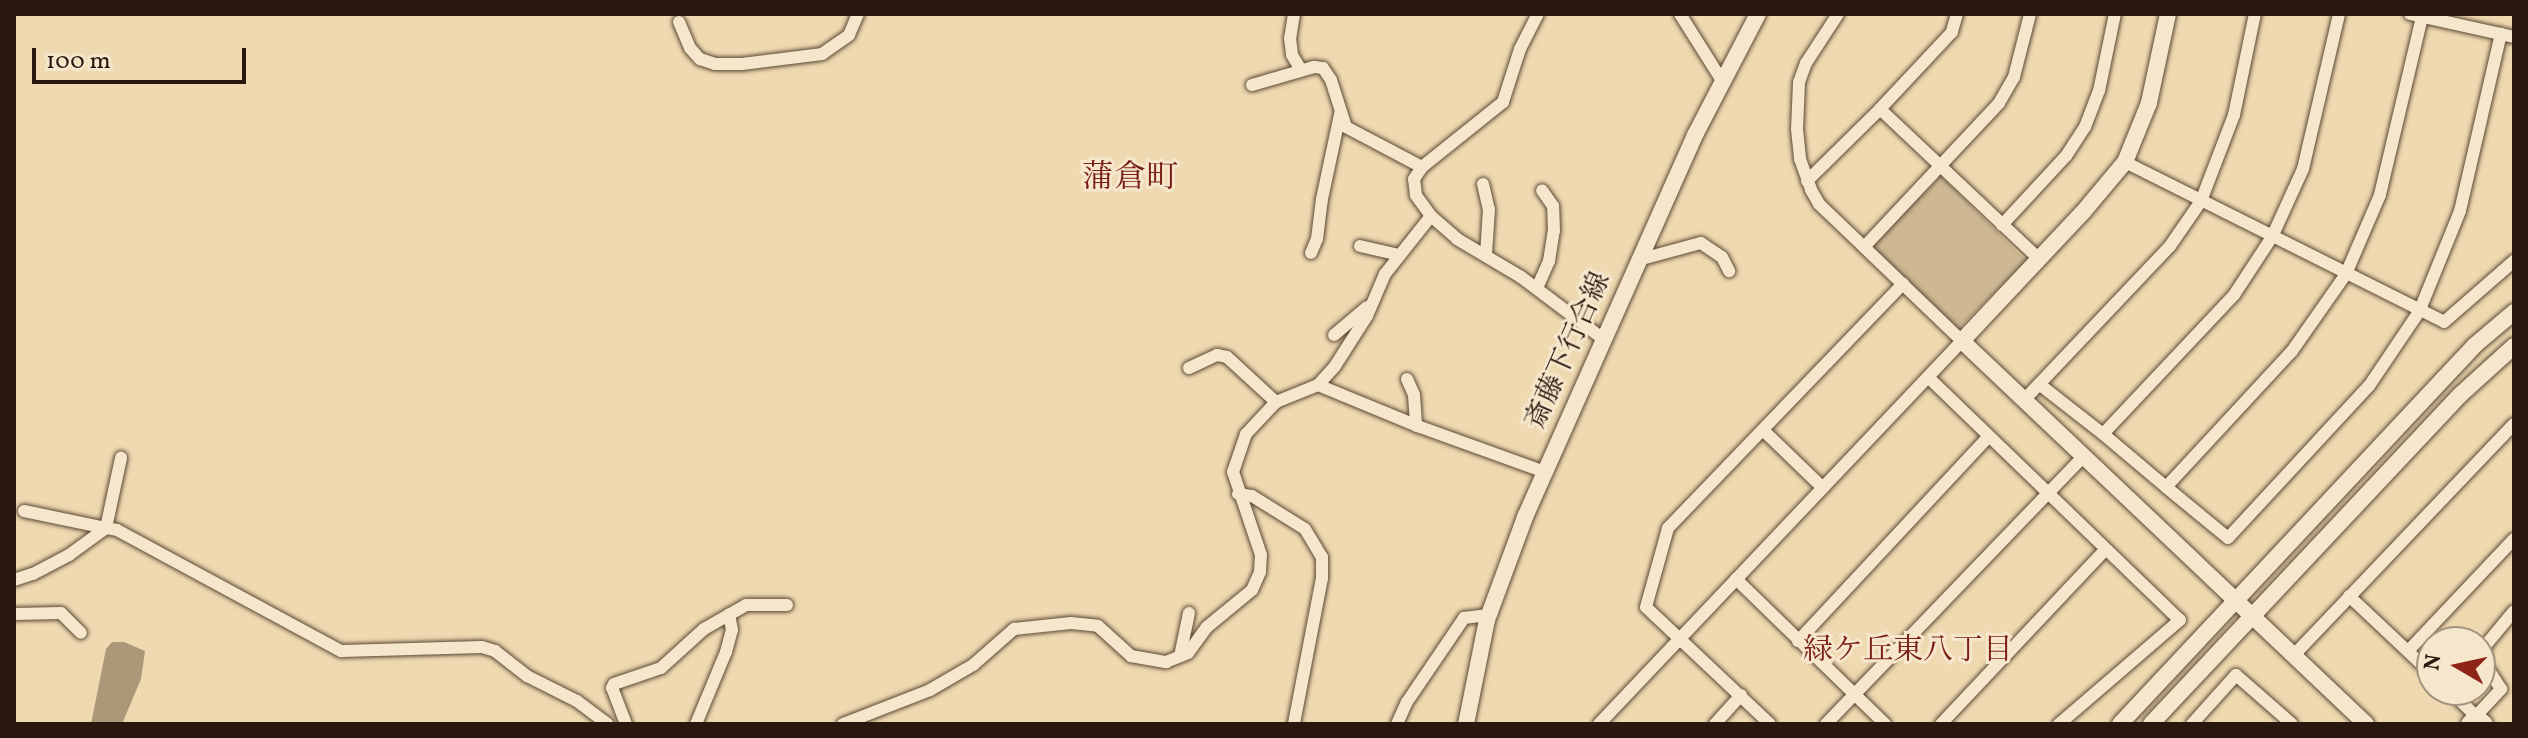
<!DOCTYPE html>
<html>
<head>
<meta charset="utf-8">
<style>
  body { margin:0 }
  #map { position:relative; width:2528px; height:738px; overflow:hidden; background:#efd9b0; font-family:Vollkorn,"Noto Serif JP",serif }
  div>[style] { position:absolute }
  .green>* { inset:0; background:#ceb894; transform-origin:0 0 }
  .water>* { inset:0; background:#ac9779 }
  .roads { filter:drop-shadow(0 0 2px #5b4836) drop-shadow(0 0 2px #5b4836) }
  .street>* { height:12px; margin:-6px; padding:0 6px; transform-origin:6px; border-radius:6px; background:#f5e6cc }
  .secondary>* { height:16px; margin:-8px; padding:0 8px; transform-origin:8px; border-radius:8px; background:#f5e6cc }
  span { translate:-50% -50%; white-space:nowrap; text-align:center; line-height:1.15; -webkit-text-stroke:6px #f5e6cc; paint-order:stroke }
  .street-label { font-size:28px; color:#2a170d }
  .neighbourhood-label { font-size:30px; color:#7a1f14 }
  .quarter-label { font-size:32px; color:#7a1f14 }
  .frame { position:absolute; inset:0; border:16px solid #2a170d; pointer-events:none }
  .north { position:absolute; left:2416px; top:626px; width:80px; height:80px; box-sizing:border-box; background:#f5e6cc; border:2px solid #a49380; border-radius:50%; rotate:279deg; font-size:22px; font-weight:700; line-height:32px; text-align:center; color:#2a170d }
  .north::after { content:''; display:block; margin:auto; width:28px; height:36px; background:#8f2418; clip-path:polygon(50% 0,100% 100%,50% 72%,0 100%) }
  .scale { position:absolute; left:32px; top:48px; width:214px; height:36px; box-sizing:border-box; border:4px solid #2a170d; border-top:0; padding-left:10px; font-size:24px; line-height:28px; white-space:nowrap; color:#2a170d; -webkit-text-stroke:6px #f5e6cc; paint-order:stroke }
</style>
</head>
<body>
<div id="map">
  <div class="green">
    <div style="left:1941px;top:176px;width:120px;height:98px;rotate:45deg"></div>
  </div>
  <div class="water">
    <div style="clip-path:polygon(112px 642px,124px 642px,145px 651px,141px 679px,122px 724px,91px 724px,106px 649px)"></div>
  </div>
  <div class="roads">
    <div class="street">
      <div style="left:1294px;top:14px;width:24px;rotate:99deg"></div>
      <div style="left:1290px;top:38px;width:17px;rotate:83deg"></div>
      <div style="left:1292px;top:55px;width:17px;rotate:59deg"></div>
      <div style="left:1680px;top:14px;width:77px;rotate:57.8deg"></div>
      <div style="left:1838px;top:14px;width:59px;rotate:123.1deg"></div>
      <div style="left:1806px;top:63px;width:20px;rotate:110deg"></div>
      <div style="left:1799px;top:82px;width:47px;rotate:92.4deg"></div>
      <div style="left:1797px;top:129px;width:30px;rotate:84deg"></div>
      <div style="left:1800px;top:159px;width:33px;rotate:70deg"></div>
      <div style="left:1811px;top:190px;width:16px;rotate:60deg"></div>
      <div style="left:1819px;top:204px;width:62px;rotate:43.7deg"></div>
      <div style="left:1957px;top:14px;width:19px;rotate:106deg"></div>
      <div style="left:1952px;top:32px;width:105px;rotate:133.1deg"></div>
      <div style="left:1880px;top:109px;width:217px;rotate:43.3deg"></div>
      <div style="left:2410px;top:14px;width:107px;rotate:12.5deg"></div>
      <div style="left:2422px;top:17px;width:183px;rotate:103.3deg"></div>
      <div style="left:2380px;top:195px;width:86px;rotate:113.3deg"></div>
      <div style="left:2346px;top:274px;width:94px;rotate:125deg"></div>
      <div style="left:2292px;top:351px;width:185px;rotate:132.8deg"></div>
      <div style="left:2166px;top:487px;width:80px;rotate:39.4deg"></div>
      <div style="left:2228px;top:538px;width:207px;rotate:-47.2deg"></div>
      <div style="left:2369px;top:386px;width:89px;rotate:-56deg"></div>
      <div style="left:2419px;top:312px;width:109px;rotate:-67.9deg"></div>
      <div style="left:2460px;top:211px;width:182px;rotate:-77deg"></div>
      <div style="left:679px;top:22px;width:28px;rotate:67deg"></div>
      <div style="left:690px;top:48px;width:15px;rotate:48deg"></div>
      <div style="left:700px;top:59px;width:16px;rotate:18deg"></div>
      <div style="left:715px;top:64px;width:27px"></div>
      <div style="left:742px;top:64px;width:81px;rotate:-7.1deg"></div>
      <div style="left:822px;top:54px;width:33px;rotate:-35deg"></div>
      <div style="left:849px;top:35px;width:23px;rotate:-67deg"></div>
      <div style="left:1252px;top:85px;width:65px;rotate:-16.2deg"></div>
      <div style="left:1314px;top:67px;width:9px;rotate:6deg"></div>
      <div style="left:1323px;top:68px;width:14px;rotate:56deg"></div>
      <div style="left:1331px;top:80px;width:49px;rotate:72.3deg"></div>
      <div style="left:1346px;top:127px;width:86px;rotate:27.8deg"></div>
      <div style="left:2125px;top:162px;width:357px;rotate:26.6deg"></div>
      <div style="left:2444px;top:322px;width:93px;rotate:-41.1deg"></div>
      <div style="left:1807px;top:181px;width:103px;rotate:-44.6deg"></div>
      <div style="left:1483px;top:184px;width:26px;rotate:77deg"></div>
      <div style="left:1489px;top:209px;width:45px;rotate:93.8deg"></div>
      <div style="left:1431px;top:216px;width:26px;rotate:-126deg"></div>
      <div style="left:1416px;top:195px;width:16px;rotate:-97deg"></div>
      <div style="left:1414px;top:179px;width:14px;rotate:-56deg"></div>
      <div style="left:1422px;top:167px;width:104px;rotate:-38.7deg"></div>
      <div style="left:1503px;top:102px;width:56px;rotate:-72.2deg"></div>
      <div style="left:1520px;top:49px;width:39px;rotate:-63deg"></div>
      <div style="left:2002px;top:225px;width:94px;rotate:-47.2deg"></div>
      <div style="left:2066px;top:156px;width:35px;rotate:-57deg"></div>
      <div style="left:2085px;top:127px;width:39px;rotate:-69deg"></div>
      <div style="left:2099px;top:91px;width:79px;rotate:-78.3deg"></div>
      <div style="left:1360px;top:246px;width:39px;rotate:13deg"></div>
      <div style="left:1311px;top:253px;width:15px;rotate:-67deg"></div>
      <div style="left:1317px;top:239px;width:40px;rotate:-82.9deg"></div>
      <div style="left:1322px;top:199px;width:87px;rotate:-78deg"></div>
      <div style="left:1638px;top:260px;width:65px;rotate:-15.1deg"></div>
      <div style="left:1701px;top:243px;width:25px;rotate:34deg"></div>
      <div style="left:1722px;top:257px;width:16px;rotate:63deg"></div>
      <div style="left:1537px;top:288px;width:30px;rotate:-66deg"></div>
      <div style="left:1549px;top:261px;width:30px;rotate:-81deg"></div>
      <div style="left:1554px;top:231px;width:25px;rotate:-92deg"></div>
      <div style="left:1553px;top:206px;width:19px;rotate:-125deg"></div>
      <div style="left:1334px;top:335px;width:43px;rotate:-40.3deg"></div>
      <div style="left:1189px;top:368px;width:31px;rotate:-25deg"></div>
      <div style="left:1217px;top:355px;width:10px;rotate:11deg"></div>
      <div style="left:1227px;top:357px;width:67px;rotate:42.6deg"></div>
      <div style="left:1928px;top:377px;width:350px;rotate:44deg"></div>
      <div style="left:2180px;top:620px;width:160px;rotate:139.3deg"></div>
      <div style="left:1407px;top:379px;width:17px;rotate:66deg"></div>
      <div style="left:1414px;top:395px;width:31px;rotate:86deg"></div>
      <div style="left:2039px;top:384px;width:81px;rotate:38deg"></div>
      <div style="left:1318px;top:385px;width:110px;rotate:22.4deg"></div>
      <div style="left:1420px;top:427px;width:133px;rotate:19.8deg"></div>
      <div style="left:2024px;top:400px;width:212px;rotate:-46.5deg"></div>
      <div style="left:2170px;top:246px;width:55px;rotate:-55.4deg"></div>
      <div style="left:2201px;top:201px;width:92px;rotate:-69deg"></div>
      <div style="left:2234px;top:115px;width:103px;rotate:-78.3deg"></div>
      <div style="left:1763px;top:430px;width:83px;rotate:44deg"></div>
      <div style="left:2166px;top:487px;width:82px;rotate:-139.9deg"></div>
      <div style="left:2103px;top:434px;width:191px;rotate:-46.7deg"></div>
      <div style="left:2234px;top:295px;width:69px;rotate:-56.8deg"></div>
      <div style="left:2272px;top:237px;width:75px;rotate:-65.5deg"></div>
      <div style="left:2303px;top:169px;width:159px;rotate:-76.9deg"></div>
      <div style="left:1238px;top:494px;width:14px;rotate:8deg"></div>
      <div style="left:1252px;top:496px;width:62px;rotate:31.9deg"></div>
      <div style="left:1305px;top:529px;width:33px;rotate:59deg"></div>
      <div style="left:1322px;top:557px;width:21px;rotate:90deg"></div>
      <div style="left:1322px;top:578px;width:149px;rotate:100.9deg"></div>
      <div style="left:24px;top:511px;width:84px;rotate:11.7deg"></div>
      <div style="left:106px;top:528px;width:72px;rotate:-77.9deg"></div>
      <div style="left:1736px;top:579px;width:208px;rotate:44.2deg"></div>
      <div style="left:14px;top:580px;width:20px;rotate:-18deg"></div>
      <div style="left:33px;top:574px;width:41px;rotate:-27.8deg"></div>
      <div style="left:69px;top:555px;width:46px;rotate:-36.1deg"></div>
      <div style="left:106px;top:528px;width:11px;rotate:10deg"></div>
      <div style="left:117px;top:530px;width:255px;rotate:28.4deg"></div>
      <div style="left:341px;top:651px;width:141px;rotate:-1.6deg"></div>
      <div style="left:482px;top:647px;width:14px;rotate:17deg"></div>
      <div style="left:495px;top:651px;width:41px;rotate:38deg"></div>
      <div style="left:527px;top:676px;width:56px;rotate:26.6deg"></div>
      <div style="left:577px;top:701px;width:38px;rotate:37deg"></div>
      <div style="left:2349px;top:596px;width:114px;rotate:43.2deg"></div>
      <div style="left:14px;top:614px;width:47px;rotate:-1.2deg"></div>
      <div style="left:61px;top:613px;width:28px;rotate:45deg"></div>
      <div style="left:1798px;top:641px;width:279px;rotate:-47deg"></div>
      <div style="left:2408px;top:651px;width:154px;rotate:-46.6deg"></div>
      <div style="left:2294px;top:655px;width:319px;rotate:-46.4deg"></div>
      <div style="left:1180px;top:656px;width:44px;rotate:-78.2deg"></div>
      <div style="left:2449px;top:690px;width:37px;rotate:44deg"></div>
      <div style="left:2476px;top:716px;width:37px;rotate:-47deg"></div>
      <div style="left:2501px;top:689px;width:30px;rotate:-123deg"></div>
      <div style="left:2485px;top:664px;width:18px;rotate:-90deg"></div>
      <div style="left:2485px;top:646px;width:45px;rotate:-50.4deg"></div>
      <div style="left:626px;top:724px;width:39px;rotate:-111deg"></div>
      <div style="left:612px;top:688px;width:4px;rotate:-63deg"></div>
      <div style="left:614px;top:684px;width:50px;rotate:-18.8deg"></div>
      <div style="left:661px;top:668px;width:58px;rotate:-42.2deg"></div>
      <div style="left:704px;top:629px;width:48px;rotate:-29.7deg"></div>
      <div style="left:746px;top:605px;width:41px"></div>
      <div style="left:696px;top:724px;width:78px;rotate:-67.4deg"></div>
      <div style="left:726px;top:652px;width:23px;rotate:-75deg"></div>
      <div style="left:732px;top:630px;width:16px;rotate:-101deg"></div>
      <div style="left:843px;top:724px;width:93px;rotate:-21.3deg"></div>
      <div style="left:930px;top:690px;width:50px;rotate:-30.2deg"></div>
      <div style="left:973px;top:665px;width:55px;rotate:-41.3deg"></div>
      <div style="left:1014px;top:629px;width:57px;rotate:-6deg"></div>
      <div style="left:1071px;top:623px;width:27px;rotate:6deg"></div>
      <div style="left:1098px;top:626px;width:45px;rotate:42.3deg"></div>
      <div style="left:1131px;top:656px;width:36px;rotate:10deg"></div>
      <div style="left:1166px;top:662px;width:24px;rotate:-22deg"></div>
      <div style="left:1188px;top:653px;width:32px;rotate:-54deg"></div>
      <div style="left:1207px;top:627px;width:58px;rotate:-39.4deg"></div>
      <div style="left:1252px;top:590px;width:20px;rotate:-66deg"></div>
      <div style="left:1260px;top:572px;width:17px;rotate:-87deg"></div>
      <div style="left:1261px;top:555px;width:88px;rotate:-108.6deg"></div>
      <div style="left:1233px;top:472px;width:40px;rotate:-71.1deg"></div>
      <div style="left:1246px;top:434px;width:44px;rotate:-46.8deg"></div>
      <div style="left:1276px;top:402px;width:45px;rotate:-22deg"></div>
      <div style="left:1318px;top:385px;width:25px;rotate:-48deg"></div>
      <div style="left:1335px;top:366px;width:59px;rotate:-57.4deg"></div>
      <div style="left:1367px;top:316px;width:46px;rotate:-66.8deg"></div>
      <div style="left:1385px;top:274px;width:74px;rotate:-51.6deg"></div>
      <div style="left:1431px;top:216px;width:35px;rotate:41deg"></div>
      <div style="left:1457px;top:239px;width:74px;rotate:30.7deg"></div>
      <div style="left:1521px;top:277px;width:101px;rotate:37deg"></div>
      <div style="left:1397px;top:724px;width:24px;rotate:-66deg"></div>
      <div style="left:1407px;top:702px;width:102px;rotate:-55.8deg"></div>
      <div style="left:1464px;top:618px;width:24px;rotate:-7deg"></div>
      <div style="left:1599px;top:724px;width:528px;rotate:-46.54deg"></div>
      <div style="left:1962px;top:341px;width:136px;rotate:-136.2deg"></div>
      <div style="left:1864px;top:247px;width:197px;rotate:-46.8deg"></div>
      <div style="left:1999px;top:103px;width:30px;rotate:-60deg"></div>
      <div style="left:2014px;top:77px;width:65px;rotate:-75.7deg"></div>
      <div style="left:1715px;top:724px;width:39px;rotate:-48deg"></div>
      <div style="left:1770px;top:724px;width:170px;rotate:-136.7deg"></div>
      <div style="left:1646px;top:607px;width:82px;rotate:-74.4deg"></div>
      <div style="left:1668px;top:528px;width:339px;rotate:-46.1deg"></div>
      <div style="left:1826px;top:724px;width:371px;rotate:-46.1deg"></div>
      <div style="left:1941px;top:724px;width:239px;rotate:-46.7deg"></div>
      <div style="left:2192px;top:724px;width:66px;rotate:-48.1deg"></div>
      <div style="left:2236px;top:675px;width:74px;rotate:41.2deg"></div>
    </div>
    <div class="secondary">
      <div style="left:2168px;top:14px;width:91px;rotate:102.1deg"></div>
      <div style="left:2149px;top:103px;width:64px;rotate:112.1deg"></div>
      <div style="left:2125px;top:162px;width:65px;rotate:130deg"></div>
      <div style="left:2083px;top:212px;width:177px;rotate:133.2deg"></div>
      <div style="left:1962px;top:341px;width:557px;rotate:43.47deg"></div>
      <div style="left:1466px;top:724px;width:106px;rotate:-78.6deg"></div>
      <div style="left:1487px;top:620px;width:110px;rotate:-69.7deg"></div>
      <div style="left:1525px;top:517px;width:418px;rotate:-66deg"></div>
      <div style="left:1695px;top:135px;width:136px;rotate:-62.5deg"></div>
      <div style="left:2120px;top:724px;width:519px;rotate:-46.87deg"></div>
      <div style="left:2475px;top:345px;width:51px;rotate:-40.2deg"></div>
      <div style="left:2151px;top:724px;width:451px;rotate:-46.8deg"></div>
      <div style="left:2460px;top:395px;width:73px;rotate:-42.2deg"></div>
      <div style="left:2469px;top:724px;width:11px;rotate:-49deg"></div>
      <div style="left:2476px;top:716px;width:12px;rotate:42deg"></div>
    </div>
  </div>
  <div class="street-label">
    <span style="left:1569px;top:351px;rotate:-66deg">斎藤下行合線</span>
  </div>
  <div class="neighbourhood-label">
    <span style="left:1908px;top:651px">緑ケ丘東八丁目</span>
  </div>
  <div class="quarter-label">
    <span style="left:1130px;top:179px">蒲倉町</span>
  </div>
  <div class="frame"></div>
  <div class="north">N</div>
  <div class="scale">100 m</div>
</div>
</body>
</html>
